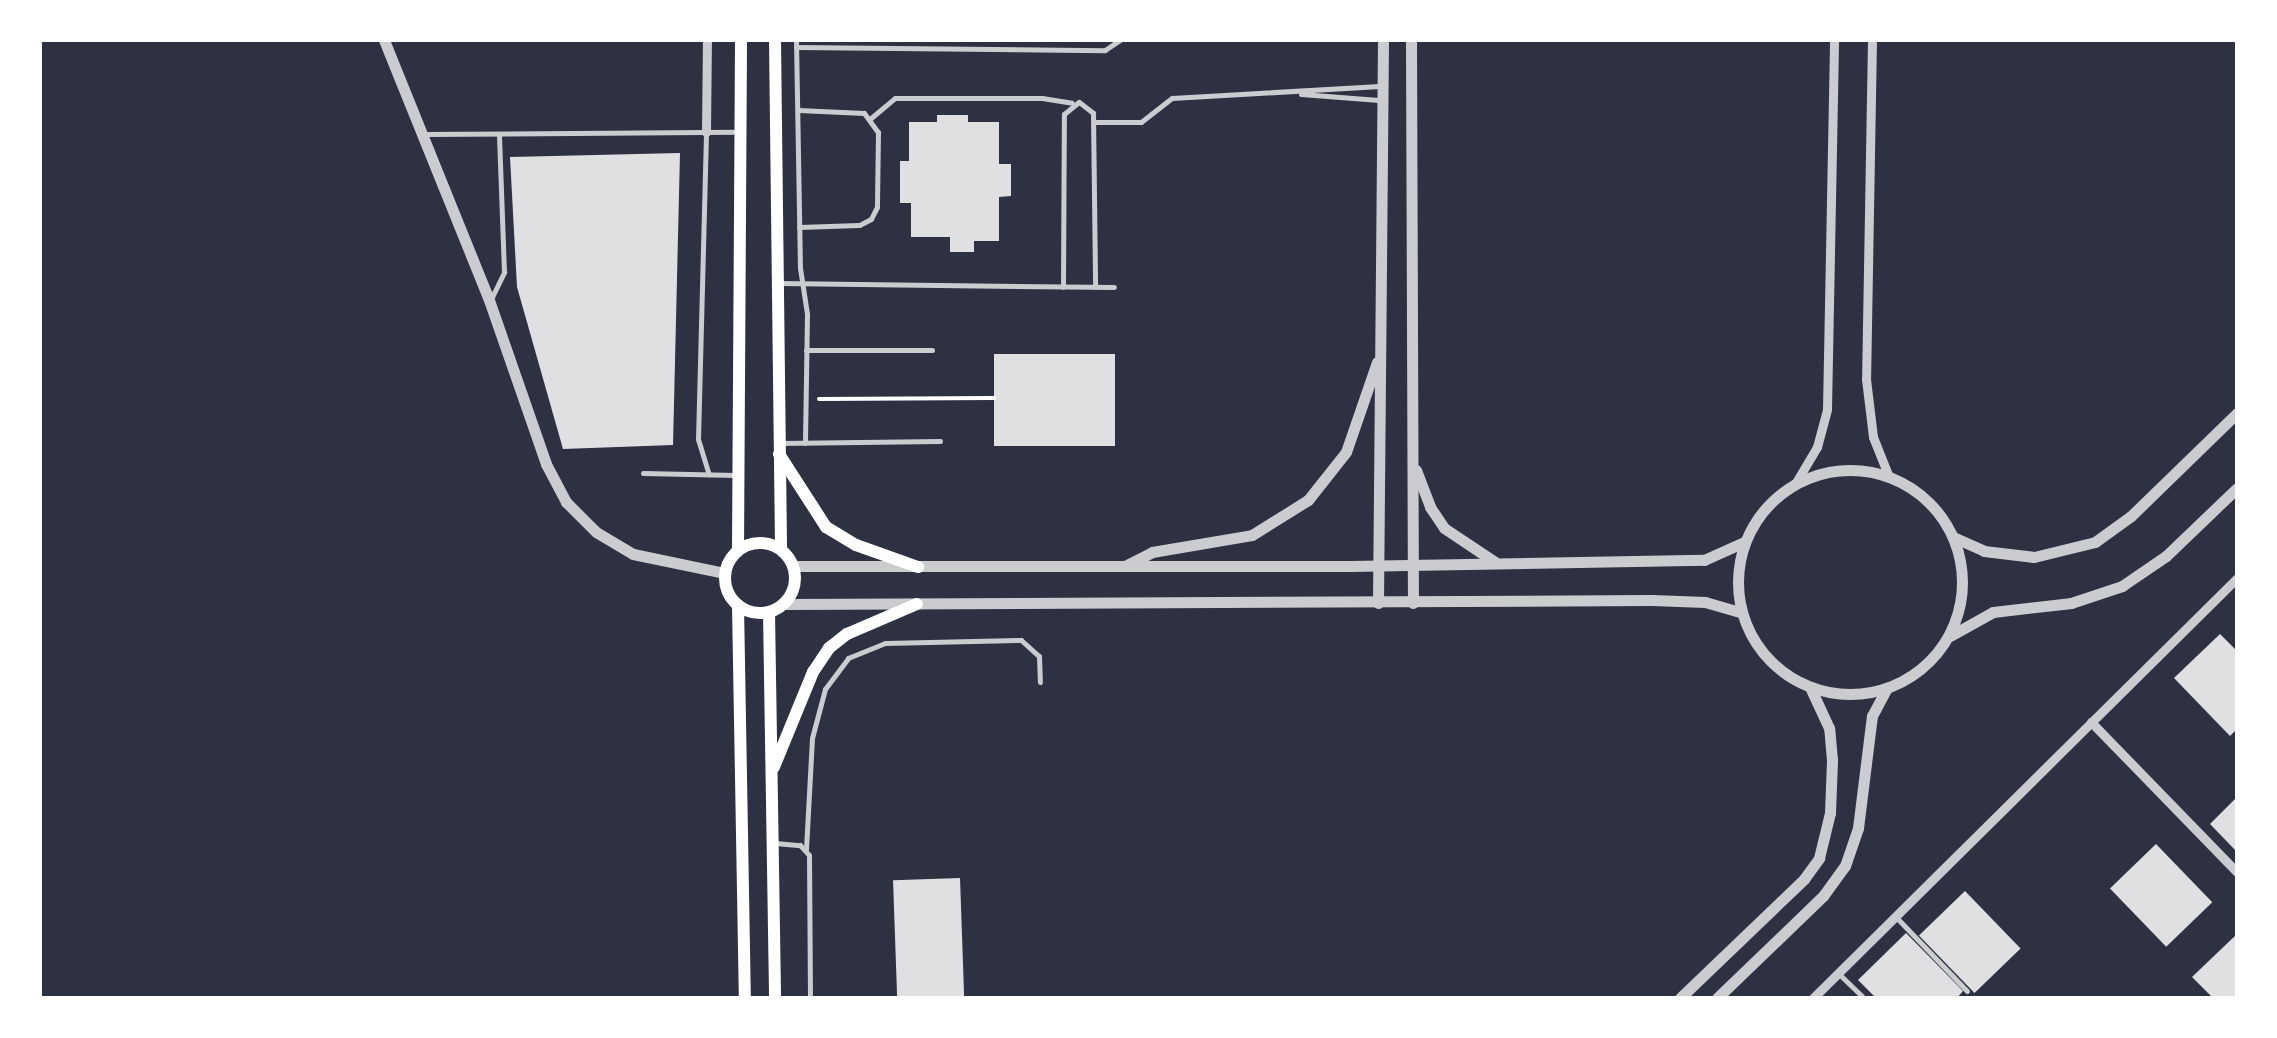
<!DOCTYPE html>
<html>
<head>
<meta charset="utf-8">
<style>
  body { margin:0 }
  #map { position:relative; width:2277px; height:1038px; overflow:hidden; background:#2d3142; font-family:Cabin,sans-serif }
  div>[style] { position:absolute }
  .building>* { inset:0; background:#e0e0e3; transform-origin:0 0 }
  .path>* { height:4px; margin:-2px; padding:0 2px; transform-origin:2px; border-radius:2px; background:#fff }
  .service>* { height:5px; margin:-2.5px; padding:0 2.5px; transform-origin:2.5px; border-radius:2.5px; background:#caccd0 }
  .minor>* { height:9px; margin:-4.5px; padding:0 4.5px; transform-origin:4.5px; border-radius:4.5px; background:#caccd0 }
  .tertiary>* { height:11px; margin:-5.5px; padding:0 5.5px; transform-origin:5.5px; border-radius:5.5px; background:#caccd0 }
  .tertiary>.ring { margin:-5.5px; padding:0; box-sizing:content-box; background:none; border:11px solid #caccd0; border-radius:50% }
  .secondary>* { height:12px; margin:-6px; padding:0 6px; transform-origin:6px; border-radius:6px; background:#fff }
  .secondary>.ring { margin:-6px; padding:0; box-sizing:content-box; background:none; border:12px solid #fff; border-radius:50% }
  span { translate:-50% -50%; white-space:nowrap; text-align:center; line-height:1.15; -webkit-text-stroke:10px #fff; paint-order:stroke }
  .frame { position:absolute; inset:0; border:42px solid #fff; pointer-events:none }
</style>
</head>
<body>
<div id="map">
  <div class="building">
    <div style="clip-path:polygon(937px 115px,968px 115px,968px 122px,999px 122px,999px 164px,1011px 164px,1011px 196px,999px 197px,999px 241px,974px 241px,974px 252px,950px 252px,950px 237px,911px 237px,911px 203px,900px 203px,900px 161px,909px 161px,909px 122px,937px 122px)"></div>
    <div style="clip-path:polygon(680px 153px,673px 445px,563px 449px,517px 287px,510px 157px)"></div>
    <div style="left:994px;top:354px;width:121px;height:92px"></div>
    <div style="clip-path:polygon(2220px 634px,2237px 651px,2237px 729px,2230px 736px,2174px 678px)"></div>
    <div style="clip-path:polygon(2237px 797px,2237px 852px,2210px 824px)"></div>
    <div style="left:2156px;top:844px;width:81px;height:64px;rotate:46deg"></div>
    <div style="left:960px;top:878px;width:120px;height:67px;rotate:88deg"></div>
    <div style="left:1965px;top:891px;width:80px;height:64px;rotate:46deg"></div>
    <div style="clip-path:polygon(1906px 933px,1963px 991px,1957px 998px,1876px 998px,1858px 980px)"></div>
    <div style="clip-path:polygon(2237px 934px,2237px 998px,2213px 998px,2192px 977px)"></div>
  </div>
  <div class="path">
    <div style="left:819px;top:399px;width:175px;rotate:-0.3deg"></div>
  </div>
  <div class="service">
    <div style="left:796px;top:40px;width:228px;rotate:89deg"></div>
    <div style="left:800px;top:268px;width:47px;rotate:81.3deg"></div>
    <div style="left:807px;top:314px;width:129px;rotate:90.9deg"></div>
    <div style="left:796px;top:47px;width:309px;rotate:0.6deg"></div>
    <div style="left:1105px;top:50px;width:18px;rotate:-34deg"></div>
    <div style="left:1301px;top:94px;width:78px;rotate:4.4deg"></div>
    <div style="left:798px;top:110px;width:66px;rotate:2.6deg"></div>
    <div style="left:864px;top:113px;width:24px;rotate:54deg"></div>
    <div style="left:878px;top:132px;width:75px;rotate:90.8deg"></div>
    <div style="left:877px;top:207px;width:13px;rotate:117deg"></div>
    <div style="left:871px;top:219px;width:13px;rotate:153deg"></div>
    <div style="left:859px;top:225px;width:60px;rotate:178.1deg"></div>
    <div style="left:871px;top:118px;width:31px;rotate:-40deg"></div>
    <div style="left:895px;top:98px;width:147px"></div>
    <div style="left:1042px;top:98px;width:30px;rotate:9deg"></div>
    <div style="left:1094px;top:122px;width:47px"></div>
    <div style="left:1141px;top:122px;width:39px;rotate:-38deg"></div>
    <div style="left:1172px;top:98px;width:208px;rotate:-3.3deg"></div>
    <div style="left:424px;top:134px;width:314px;rotate:-0.4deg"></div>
    <div style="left:706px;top:134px;width:305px;rotate:91.5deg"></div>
    <div style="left:698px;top:439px;width:37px;rotate:73deg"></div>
    <div style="left:779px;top:283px;width:335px;rotate:0.7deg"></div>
    <div style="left:1063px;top:287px;width:173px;rotate:-89.7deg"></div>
    <div style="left:1064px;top:114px;width:19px;rotate:-39deg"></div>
    <div style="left:1079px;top:102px;width:18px;rotate:38deg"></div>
    <div style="left:1093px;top:113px;width:174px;rotate:89.3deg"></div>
    <div style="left:492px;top:297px;width:28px;rotate:-64deg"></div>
    <div style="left:504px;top:272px;width:138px;rotate:-92.1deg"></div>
    <div style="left:806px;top:350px;width:126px"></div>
    <div style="left:780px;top:443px;width:160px;rotate:-0.7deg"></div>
    <div style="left:643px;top:473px;width:93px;rotate:1.2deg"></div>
    <div style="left:775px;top:843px;width:25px;rotate:5deg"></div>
    <div style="left:800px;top:845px;width:13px;rotate:48deg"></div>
    <div style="left:809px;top:855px;width:143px;rotate:89.6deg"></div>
    <div style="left:806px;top:849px;width:111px;rotate:-86.9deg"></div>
    <div style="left:812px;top:738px;width:51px;rotate:-75.1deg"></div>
    <div style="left:825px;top:689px;width:39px;rotate:-53deg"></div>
    <div style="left:848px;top:658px;width:40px;rotate:-22deg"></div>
    <div style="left:885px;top:643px;width:136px;rotate:-1.3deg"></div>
    <div style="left:1021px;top:640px;width:24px;rotate:42deg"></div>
    <div style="left:1039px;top:656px;width:26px;rotate:88deg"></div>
    <div style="left:1895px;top:916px;width:104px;rotate:46.2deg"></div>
    <div style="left:1838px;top:973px;width:36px;rotate:44deg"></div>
  </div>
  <div class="minor">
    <div style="left:1872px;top:40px;width:339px;rotate:91deg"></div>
    <div style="left:1866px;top:379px;width:58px;rotate:83.1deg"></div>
    <div style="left:1873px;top:437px;width:43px;rotate:68.2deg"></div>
    <div style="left:706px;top:132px;width:92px;rotate:-89.4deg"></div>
    <div style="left:1795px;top:484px;width:43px;rotate:-59.3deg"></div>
    <div style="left:1817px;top:447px;width:39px;rotate:-75deg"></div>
    <div style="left:1827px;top:409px;width:369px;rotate:-88.9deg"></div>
    <div style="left:2091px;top:722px;width:209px;rotate:45.8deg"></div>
    <div style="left:1813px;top:998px;width:597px;rotate:-44.73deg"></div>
  </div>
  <div class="tertiary">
    <div style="left:384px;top:40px;width:280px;rotate:68deg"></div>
    <div style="left:489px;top:300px;width:174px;rotate:70.8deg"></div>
    <div style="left:546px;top:464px;width:43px;rotate:62.2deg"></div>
    <div style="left:566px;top:502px;width:42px;rotate:45deg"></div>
    <div style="left:596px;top:532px;width:43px;rotate:30.7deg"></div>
    <div style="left:633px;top:554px;width:94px;rotate:11.7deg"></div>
    <div style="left:1411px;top:40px;width:563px;rotate:89.8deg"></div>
    <div style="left:1416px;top:470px;width:40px;rotate:69deg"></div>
    <div style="left:1430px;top:507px;width:25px;rotate:56deg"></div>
    <div style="left:1444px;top:528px;width:61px;rotate:33.7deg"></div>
    <div class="ring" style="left:1738px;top:470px;width:213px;height:213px"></div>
    <div style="left:1953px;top:537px;width:34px;rotate:24deg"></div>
    <div style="left:1984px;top:551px;width:50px;rotate:6.8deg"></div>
    <div style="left:2034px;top:557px;width:63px;rotate:-13.8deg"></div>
    <div style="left:2095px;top:542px;width:44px;rotate:-35.8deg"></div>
    <div style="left:2131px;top:516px;width:148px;rotate:-44.2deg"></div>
    <div style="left:794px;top:566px;width:556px"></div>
    <div style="left:1350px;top:566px;width:354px;rotate:-1deg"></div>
    <div style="left:1704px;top:560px;width:44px;rotate:-24.2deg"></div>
    <div style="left:1125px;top:566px;width:30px;rotate:-27deg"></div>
    <div style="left:1152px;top:552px;width:101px;rotate:-9.6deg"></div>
    <div style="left:1252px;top:535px;width:66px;rotate:-32deg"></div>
    <div style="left:1308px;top:500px;width:61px;rotate:-51.6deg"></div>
    <div style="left:1346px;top:452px;width:95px;rotate:-71deg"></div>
    <div style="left:1378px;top:603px;width:563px;rotate:-89.49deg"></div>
    <div style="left:785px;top:604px;width:867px;rotate:-0.26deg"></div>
    <div style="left:1652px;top:600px;width:53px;rotate:2.2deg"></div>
    <div style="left:1705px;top:602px;width:37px;rotate:16deg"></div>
    <div style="left:1950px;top:636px;width:49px;rotate:-29.2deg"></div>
    <div style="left:1993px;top:612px;width:79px;rotate:-6.6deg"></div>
    <div style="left:2071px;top:603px;width:54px;rotate:-18.4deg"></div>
    <div style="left:2122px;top:586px;width:53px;rotate:-34.3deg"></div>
    <div style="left:2166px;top:556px;width:98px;rotate:-43.8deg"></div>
    <div style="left:1680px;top:998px;width:172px;rotate:-43.8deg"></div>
    <div style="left:1804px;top:879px;width:26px;rotate:-54deg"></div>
    <div style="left:1819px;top:858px;width:46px;rotate:-76.3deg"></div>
    <div style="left:1830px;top:813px;width:53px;rotate:-87.8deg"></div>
    <div style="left:1832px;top:760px;width:32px;rotate:-95deg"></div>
    <div style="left:1829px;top:728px;width:45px;rotate:-114.9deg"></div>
    <div style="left:1717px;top:998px;width:147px;rotate:-43.9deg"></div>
    <div style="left:1823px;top:896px;width:37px;rotate:-54deg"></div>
    <div style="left:1845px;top:866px;width:40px;rotate:-71.1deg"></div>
    <div style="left:1858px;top:828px;width:113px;rotate:-82.9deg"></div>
    <div style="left:1872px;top:716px;width:32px;rotate:-62deg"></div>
  </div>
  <div class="secondary">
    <div style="left:775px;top:40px;width:509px;rotate:89.32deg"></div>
    <div style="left:779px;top:454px;width:87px;rotate:57.2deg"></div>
    <div style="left:826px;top:527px;width:35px;rotate:31deg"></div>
    <div style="left:856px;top:545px;width:66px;rotate:19.5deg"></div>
    <div class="ring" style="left:725px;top:543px;width:58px;height:58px"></div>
    <div style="left:738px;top:550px;width:510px;rotate:-89.66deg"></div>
    <div style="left:738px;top:605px;width:393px;rotate:89deg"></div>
    <div style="left:769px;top:612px;width:386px;rotate:89.1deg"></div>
    <div style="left:774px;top:767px;width:103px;rotate:-67.7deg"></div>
    <div style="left:813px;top:672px;width:29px;rotate:-56deg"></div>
    <div style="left:829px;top:648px;width:23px;rotate:-38deg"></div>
    <div style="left:847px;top:634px;width:76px;rotate:-23.2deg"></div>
  </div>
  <div class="frame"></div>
</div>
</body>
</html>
